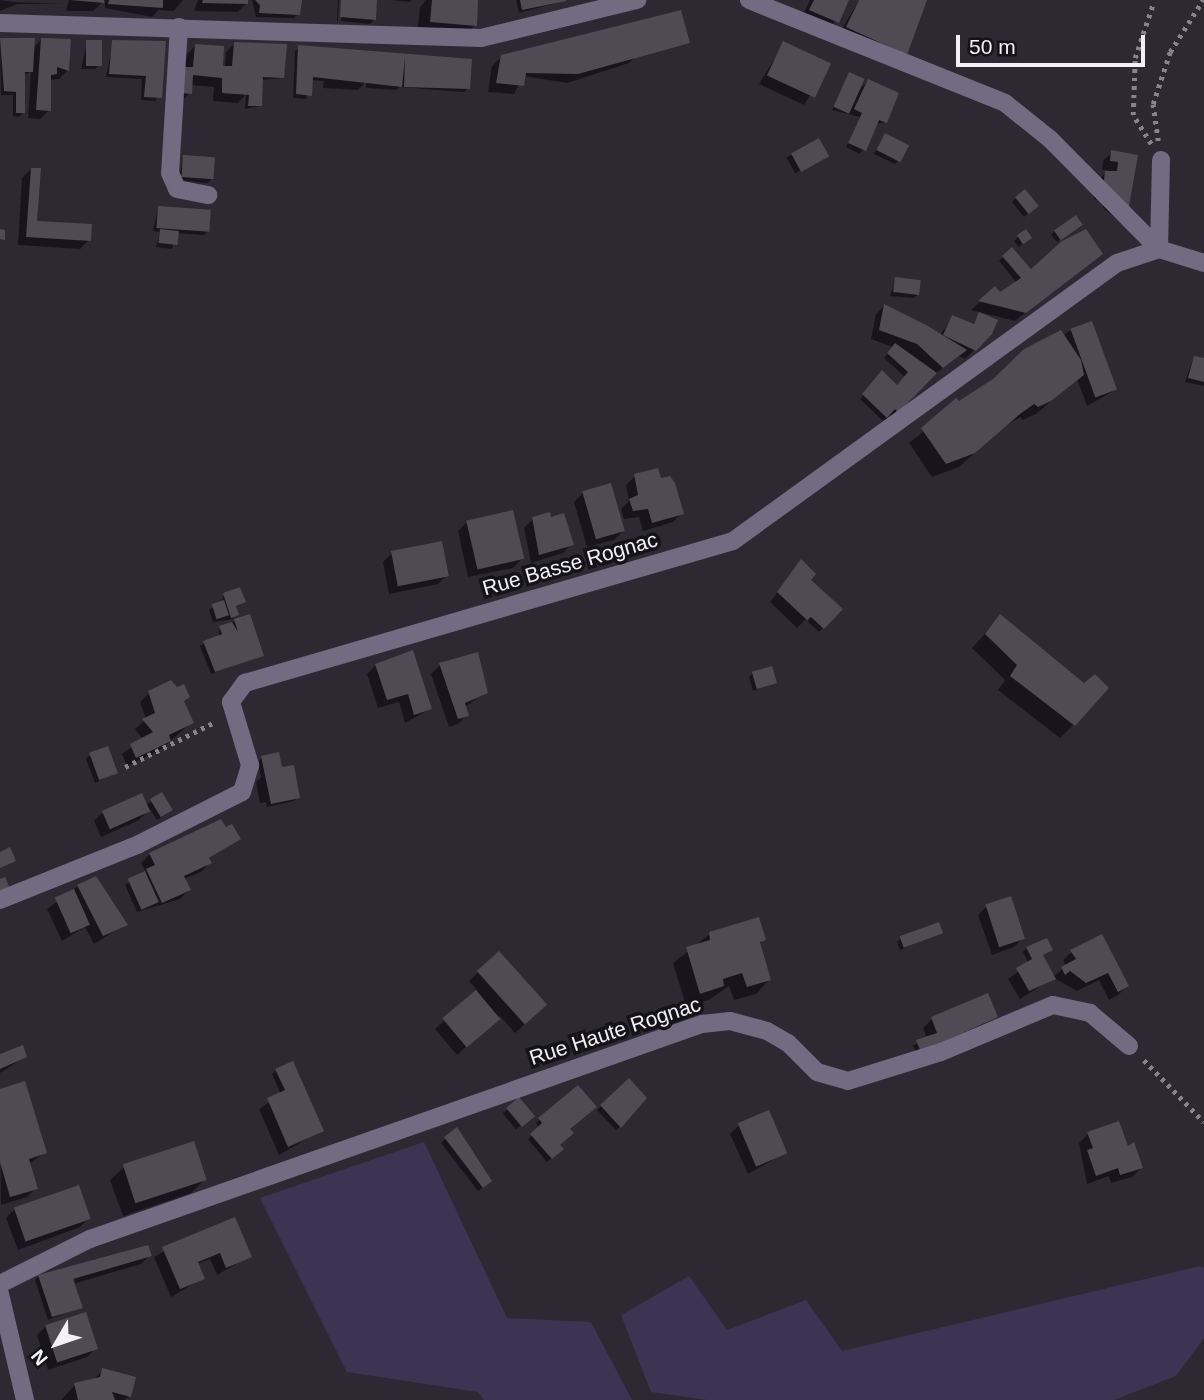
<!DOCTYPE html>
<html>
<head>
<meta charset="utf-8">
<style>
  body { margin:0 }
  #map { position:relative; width:1204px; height:1400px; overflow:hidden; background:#2c2933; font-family:Helvetica,sans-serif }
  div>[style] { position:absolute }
  .green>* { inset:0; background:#3c3452 }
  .shadow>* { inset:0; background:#0007; transform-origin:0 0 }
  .building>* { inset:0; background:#4e4b55; transform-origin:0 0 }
  .path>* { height:4.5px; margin-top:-2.25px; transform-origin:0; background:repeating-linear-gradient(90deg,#86848c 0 3.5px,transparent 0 8.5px) }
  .minor>* { height:18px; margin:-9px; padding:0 9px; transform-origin:9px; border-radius:9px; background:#716c81 }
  span { translate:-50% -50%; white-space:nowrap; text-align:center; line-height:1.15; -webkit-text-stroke:7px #141317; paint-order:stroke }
  .street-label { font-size:21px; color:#f3f1f8 }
  .north { position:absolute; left:21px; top:1309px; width:70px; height:70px; -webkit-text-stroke:5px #141317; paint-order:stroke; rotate:231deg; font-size:19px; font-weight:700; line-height:28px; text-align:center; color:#f3f1f8 }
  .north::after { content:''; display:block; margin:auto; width:24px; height:32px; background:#f3f1f8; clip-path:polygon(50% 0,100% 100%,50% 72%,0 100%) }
  .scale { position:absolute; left:956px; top:35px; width:189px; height:32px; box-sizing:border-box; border:4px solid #f3f1f8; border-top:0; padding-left:9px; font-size:21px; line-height:24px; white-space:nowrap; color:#f3f1f8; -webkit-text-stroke:5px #141317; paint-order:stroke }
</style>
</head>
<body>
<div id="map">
  <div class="green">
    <div style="clip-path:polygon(424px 1142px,507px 1318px,591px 1322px,632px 1400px,484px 1400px,478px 1392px,347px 1372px,260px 1198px)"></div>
    <div style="clip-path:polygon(1200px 1266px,1204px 1268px,1204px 1338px,1176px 1376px,1114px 1400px,707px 1400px,651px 1392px,621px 1315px,689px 1276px,727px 1330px,806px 1300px,842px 1351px)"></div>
  </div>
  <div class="shadow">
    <div style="clip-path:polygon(0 0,14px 2px,65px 4px,17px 4px,0 11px)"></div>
    <div style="clip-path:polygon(69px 0,105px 0,93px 11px,66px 11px)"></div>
    <div style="clip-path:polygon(105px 0,183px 0,174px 11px,159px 10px,152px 17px,105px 8px)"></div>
    <div style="clip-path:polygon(198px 0,247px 0,247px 3px,238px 12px,194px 11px)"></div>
    <div style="clip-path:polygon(252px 0,300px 0,298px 14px,294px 18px,256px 17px)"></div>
    <div style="left:339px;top:0;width:21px;height:1px;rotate:93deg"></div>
    <div style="clip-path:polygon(343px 0,375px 0,374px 20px,370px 24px,341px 21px)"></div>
    <div style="clip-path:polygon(391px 0,412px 0,410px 2px)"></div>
    <div style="clip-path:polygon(426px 0,477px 0,475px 25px,461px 39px,417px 36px,420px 7px)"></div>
    <div style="clip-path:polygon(516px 0,567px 0,519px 13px)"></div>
    <div style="clip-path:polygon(810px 0,847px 0,829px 31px,801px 19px)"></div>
    <div style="clip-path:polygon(859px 0,926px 0,905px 54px,838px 36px)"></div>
    <div style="clip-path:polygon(0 40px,33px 48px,41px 40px,68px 70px,59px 79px,49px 80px,49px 110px,40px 119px,28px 118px,31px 72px,23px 75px,23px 113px,19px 117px,13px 116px,13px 95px,1px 95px)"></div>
    <div style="clip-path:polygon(87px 42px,99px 65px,95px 69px,81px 69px)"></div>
    <div style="clip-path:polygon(113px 42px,164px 43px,156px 101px,141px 100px,142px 79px,106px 77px)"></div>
    <div style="clip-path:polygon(235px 43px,282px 78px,262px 80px,260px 106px,245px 109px,246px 94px,238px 103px,213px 101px,214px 87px,190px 85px,190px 93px,181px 102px,186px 55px,195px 46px,225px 67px,226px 52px)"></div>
    <div style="clip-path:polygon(688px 43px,637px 55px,629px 63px,567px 83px,523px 76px,514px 94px,488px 92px,492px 66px,502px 56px)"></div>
    <div style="clip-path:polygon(784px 43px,829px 64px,804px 105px,759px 84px)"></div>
    <div style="clip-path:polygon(299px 47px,470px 60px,468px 88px,464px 92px,400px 87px,396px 90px,366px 88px,366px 82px,358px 90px,323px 88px,324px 81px,311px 80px,306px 99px,293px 98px,295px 51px)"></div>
    <div style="clip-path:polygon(850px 74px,860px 89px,868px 81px,897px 94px,885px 122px,876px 124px,860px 154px,846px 147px,860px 117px,832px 110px)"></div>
    <div style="clip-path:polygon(885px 136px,899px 160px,895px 164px,874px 154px)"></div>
    <div style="left:818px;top:140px;width:18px;height:36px;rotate:61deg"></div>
    <div style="clip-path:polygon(1112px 152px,1136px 157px,1118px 220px,1103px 208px,1104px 202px,1094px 199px,1097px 182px,1108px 170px,1102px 170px,1103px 161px)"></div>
    <div style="clip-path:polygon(184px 157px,212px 179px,207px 183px,178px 180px)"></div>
    <div style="clip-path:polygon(31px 169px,36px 222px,89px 240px,80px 249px,18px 245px,22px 178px)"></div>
    <div style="clip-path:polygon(1016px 198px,1032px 210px,1024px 217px,1012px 202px)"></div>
    <div style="clip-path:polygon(158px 208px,208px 231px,204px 235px,177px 233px,172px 249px,156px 247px,160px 232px,153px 231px)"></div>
    <div style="clip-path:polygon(1077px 228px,1057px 242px,1051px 235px,1055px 231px)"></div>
    <div style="clip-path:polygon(1018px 237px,1026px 241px,1019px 247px,1014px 241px)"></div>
    <div style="clip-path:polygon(1012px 249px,1031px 272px,1028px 310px,1015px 321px,971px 310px,995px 288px,1000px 294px,1017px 283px,999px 261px)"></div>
    <div style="clip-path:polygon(896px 279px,918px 294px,914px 298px,890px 296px)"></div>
    <div style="clip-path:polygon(884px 306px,940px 335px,953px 317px,972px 326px,980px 314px,991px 333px,965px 359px,959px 356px,932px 376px,888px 420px,882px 420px,860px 399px,882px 373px,896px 387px,905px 377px,884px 358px,893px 347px,871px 339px,876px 314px)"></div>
    <div style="clip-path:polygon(1071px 330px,1115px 390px,1087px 406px,1077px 379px,1036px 414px,1023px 420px,1020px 417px,1004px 427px,959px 467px,932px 477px,909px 443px,959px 403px)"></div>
    <div style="clip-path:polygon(1194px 357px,1204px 360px,1204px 386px,1185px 382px)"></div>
    <div style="clip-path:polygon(635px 476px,660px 480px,682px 513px,673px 522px,643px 531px,639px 517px,624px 519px,621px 509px,629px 501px,626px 485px)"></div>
    <div style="clip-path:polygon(583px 493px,623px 531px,614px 540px,587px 547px,574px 502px)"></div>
    <div style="clip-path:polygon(563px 515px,572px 544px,563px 553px,531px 563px,524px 528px,533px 519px)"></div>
    <div style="clip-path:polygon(467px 522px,522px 559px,513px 568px,468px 577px,458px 531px)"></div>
    <div style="clip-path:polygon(392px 553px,447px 575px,438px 584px,389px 594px,383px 562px)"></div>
    <div style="clip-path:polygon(801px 561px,809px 580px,840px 609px,819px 632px,808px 622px,811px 614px,797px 628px,770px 602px)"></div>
    <div style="clip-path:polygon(224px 595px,244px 602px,235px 608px,233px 619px,213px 622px,209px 610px,221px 603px)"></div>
    <div style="clip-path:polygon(1000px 617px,1084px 685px,1074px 724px,1060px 738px,998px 690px,1005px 680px,972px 648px)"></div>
    <div style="clip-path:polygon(235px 621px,262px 655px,211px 674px,200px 646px,218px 637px,220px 627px)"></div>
    <div style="clip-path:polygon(376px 665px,430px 709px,405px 723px,399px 702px,378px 708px,367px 674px)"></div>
    <div style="clip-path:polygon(440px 665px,486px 692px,465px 707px,467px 715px,458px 724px,449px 727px,431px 674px)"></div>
    <div style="clip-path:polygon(753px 673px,775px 682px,753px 691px,749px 677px)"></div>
    <div style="clip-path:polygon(149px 693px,183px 702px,192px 722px,160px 750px,127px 766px,122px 754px,143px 739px,135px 729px,146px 719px,140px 702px)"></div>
    <div style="clip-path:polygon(90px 755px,116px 772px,95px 783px,86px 759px)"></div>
    <div style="clip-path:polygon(262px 758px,281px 766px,298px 797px,294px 801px,267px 807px,266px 802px,260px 803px,256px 782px,261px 777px,258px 762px)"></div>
    <div style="clip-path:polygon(161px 794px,167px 814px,157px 820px,150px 809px,139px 820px,101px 837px,94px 821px,103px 812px,145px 806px)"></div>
    <div style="clip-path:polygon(235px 842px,208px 859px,210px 863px,201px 872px,184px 879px,189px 890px,180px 899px,137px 912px,125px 885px,146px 872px,141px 863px,150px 854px)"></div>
    <div style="clip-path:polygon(78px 886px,126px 924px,94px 944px,85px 927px,62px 941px,47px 909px)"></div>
    <div style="clip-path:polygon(987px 906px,1023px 938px,1014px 947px,992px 955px,978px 915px)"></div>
    <div style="clip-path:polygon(941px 932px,900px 950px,897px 942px,901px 938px)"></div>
    <div style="clip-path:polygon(710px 934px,764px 939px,759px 945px,769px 980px,756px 994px,734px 1000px,729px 986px,709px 1000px,686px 1006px,673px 963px)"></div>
    <div style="clip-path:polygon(1102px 937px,1127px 986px,1118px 995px,1109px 1000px,1099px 980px,1077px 991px,1054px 978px,1020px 999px,1008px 979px,1029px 964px,1023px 952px,1027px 948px,1051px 949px,1041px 956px,1053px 977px,1066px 966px,1063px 960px,1072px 952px)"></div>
    <div style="clip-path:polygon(478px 972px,536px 1014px,515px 1033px,500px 1016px,457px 1055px,435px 1029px,478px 991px,469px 981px)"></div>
    <div style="clip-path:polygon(996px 1016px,971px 1032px,917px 1055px,913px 1046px,927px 1038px,923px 1028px,932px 1019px)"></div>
    <div style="clip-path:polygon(0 1056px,25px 1057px,0 1073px)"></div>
    <div style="clip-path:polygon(276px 1070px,322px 1130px,279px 1155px,259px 1109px,281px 1094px,272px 1074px)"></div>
    <div style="clip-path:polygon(629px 1080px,620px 1127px,616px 1130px,597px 1110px)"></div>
    <div style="clip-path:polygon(0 1091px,45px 1152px,29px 1164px,36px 1188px,27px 1197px,1px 1205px)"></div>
    <div style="left:519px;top:1100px;width:21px;height:21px;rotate:51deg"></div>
    <div style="clip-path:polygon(539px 1120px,568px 1130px,558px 1145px,562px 1149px,547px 1162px,528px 1139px,539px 1128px,536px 1123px)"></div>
    <div style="clip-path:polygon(739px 1125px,785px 1153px,748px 1174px,730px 1134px)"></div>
    <div style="clip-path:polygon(457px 1129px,486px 1185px,478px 1191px,441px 1143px)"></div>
    <div style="clip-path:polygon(1088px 1134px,1127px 1149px,1141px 1168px,1132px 1177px,1111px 1183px,1109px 1176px,1087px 1184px,1079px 1143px)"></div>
    <div style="clip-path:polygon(124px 1167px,205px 1179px,191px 1193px,123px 1216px,110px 1180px)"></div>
    <div style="clip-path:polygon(15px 1209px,89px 1218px,80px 1227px,18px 1250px,6px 1218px)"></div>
    <div style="clip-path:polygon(188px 1238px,249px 1257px,217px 1275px,210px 1259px,197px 1264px,203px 1278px,171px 1297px,154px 1257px)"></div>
    <div style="clip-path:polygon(evenodd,150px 1255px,141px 1264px,73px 1284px,81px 1307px,48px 1320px,35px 1280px,39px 1276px,150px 1255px,70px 1273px,74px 1273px,75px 1283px,73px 1283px,70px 1273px)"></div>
    <div style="clip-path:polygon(46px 1326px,96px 1348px,87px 1357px,48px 1370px,37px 1335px)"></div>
    <div style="clip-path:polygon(103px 1370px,129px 1396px,125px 1400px,61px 1400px,75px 1385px,92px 1381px)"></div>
  </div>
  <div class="building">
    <div style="clip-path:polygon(70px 0,104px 0,104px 3px)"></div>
    <div style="clip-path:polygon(109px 0,163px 0,163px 8px,108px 4px)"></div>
    <div style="clip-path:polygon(203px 0,248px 0,248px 4px,202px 3px)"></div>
    <div style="clip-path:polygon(255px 0,302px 0,300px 15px,259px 13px,260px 5px)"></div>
    <div style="clip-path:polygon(341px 0,377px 0,376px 20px,340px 17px)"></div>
    <div style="clip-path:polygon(432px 0,478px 0,477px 26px,430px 22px)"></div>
    <div style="clip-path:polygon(520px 0,566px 0,566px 1px,522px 10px)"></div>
    <div style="clip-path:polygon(814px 0,849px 0,839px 23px,809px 10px)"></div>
    <div style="clip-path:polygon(859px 0,927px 0,907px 55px,846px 27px)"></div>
    <div style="clip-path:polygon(681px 10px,690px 43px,578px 74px,526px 73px,524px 86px,496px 83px,501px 55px)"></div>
    <div style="clip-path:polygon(0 38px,35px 38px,33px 72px,25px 72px,25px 113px,16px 113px,16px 92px,4px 91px)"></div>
    <div style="clip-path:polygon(41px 38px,71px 39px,69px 71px,57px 67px,57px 74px,51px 75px,51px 111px,36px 110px)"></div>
    <div style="left:86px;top:40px;width:16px;height:26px"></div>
    <div style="clip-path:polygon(112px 40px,166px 41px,162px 98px,144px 97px,146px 76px,109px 74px)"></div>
    <div style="left:783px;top:41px;width:53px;height:38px;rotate:25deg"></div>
    <div style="clip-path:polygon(234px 42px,287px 44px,284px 78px,263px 77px,262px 106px,248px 106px,249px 95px,222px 93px,222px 78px,193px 75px,192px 94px,180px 93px,182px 67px,193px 67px,195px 44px,224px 46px,223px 66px,232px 66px)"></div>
    <div style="clip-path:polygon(298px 45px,472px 59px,470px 89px,404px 87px,405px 57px,402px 87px,313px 77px,312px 96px,296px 94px)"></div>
    <div style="left:849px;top:72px;width:17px;height:38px;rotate:24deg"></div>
    <div style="clip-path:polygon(868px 79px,899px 93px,887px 123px,879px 120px,866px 151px,848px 143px,862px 113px,854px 109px)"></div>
    <div style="left:885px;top:133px;width:27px;height:19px;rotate:27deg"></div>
    <div style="left:819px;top:138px;width:21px;height:32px;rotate:61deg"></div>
    <div style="clip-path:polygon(1111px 150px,1138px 155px,1128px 212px,1103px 190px,1105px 171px,1117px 171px,1118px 162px,1110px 161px)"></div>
    <div style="left:183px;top:155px;width:32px;height:22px;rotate:4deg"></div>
    <div style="clip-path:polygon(31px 168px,41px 168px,37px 221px,92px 224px,91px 241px,26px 237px)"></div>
    <div style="left:1025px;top:189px;width:22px;height:13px;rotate:51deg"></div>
    <div style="left:158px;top:206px;width:53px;height:22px;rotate:4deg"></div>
    <div style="left:1076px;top:215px;width:12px;height:27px;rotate:55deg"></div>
    <div style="clip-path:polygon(0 229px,5px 230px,5px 240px,0 239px)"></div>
    <div style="left:160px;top:229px;width:19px;height:14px;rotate:6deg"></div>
    <div style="left:1026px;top:229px;width:11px;height:11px;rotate:56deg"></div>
    <div style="clip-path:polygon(1086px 229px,1103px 254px,1026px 313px,978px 301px,995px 286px,1000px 292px,1021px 278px,1002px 256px,1012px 247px,1031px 269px,1062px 241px)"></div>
    <div style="left:895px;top:277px;width:26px;height:15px;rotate:7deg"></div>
    <div style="clip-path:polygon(884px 304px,928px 326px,967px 350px,943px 368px,917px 344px,879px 330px)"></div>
    <div style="clip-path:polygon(979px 312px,998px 320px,992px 334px,976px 351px,943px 335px,952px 315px,974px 324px)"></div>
    <div style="left:1092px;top:321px;width:73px;height:23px;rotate:70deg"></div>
    <div style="clip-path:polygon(1061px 330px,1081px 360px,1084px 375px,1051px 401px,1038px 407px,1034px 404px,1020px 414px,975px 453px,946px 464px,921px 428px,956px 398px,959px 401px,993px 379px,1024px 349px)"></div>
    <div style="clip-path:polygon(895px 343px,937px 373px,898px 413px,895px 409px,887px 418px,862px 394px,882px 370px,897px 385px,908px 372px,887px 353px)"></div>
    <div style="clip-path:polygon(1194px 356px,1204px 358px,1204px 382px,1188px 378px)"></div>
    <div style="clip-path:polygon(658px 468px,661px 478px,670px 476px,675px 483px,684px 514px,652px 523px,648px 509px,633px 511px,629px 499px,638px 495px,634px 474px)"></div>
    <div style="left:611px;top:483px;width:50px;height:30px;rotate:74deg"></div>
    <div style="left:513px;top:510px;width:50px;height:48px;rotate:77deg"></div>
    <div style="clip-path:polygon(550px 512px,551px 517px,564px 513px,574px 545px,539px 555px,532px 517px)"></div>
    <div style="left:442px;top:541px;width:36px;height:52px;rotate:79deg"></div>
    <div style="clip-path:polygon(801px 559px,816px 574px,811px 580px,843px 609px,824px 629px,811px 617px,807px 620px,777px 592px)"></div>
    <div style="clip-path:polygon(240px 587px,246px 602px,236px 606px,239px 615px,231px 618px,223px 593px)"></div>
    <div style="left:224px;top:600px;width:16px;height:13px;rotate:72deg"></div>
    <div style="clip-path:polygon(250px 614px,264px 656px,215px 672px,203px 641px,222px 634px,219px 626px,232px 622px,238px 632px,234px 619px)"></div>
    <div style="clip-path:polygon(1000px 614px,1084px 683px,1095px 674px,1109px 688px,1075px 726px,1010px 676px,1017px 665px,985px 634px)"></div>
    <div style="clip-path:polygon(413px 650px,432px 709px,414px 715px,408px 694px,387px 700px,375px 664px)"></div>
    <div style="clip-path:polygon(478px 652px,488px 693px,465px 703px,469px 716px,458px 719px,439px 663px)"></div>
    <div style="left:772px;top:666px;width:18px;height:21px;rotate:74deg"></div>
    <div style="clip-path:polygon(171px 680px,177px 687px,184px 684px,190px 697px,184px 701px,194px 723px,169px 735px,171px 741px,136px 758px,130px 744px,153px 732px,142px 719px,155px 713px,148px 691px)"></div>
    <div style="left:108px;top:746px;width:29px;height:20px;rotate:70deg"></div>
    <div style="clip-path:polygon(279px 752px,282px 767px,294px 765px,300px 798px,271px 804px,261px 756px)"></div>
    <div style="left:162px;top:792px;width:21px;height:14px;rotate:59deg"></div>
    <div style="left:142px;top:793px;width:20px;height:44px;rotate:66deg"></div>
    <div style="clip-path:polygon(221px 819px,226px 827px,232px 824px,241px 839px,209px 858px,212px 863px,184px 876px,191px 890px,162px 903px,146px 869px,155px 865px,149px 853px)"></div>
    <div style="clip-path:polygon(10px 847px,16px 861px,0 868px,0 852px)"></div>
    <div style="left:145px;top:871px;width:34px;height:19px;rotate:66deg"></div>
    <div style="clip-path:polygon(96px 876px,128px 925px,103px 936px,77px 885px)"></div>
    <div style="clip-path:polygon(5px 877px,11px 891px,0 895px,0 879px)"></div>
    <div style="left:74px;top:889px;width:39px;height:21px;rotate:66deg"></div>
    <div style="left:1011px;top:896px;width:45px;height:27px;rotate:72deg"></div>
    <div style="clip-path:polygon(759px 917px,766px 940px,760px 942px,771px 980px,747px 987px,742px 973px,723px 979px,724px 986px,700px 994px,686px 947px,710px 940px,709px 932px)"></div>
    <div style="left:939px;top:922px;width:12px;height:42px;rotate:70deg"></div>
    <div style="clip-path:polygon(1102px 934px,1129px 986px,1118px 992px,1108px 973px,1086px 983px,1070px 971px,1065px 975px,1061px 967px,1076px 959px,1070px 950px)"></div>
    <div style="clip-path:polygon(1047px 938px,1053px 950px,1043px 955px,1056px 979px,1029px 991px,1016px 968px,1032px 959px,1026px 947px)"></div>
    <div style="left:499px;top:951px;width:72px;height:30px;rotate:48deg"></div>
    <div style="left:476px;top:990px;width:38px;height:44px;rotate:50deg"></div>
    <div style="clip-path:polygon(988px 993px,998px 1017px,921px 1052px,916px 1040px,937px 1033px,931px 1017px)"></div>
    <div style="clip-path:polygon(23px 1045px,27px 1057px,0 1069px,0 1054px)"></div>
    <div style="clip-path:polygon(293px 1061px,324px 1131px,288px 1147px,267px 1098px,285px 1090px,275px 1069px)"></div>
    <div style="clip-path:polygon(629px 1078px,647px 1098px,621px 1128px,600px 1105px)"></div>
    <div style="clip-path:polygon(25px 1081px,47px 1153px,29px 1159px,38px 1189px,10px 1197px,0 1162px,0 1089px)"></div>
    <div style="clip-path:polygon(578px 1085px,597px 1107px,570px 1129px,574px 1133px,560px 1145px,564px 1149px,552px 1159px,530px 1134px,542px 1123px,538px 1118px)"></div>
    <div style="left:519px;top:1097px;width:25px;height:17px;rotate:50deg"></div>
    <div style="left:769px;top:1110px;width:47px;height:34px;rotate:67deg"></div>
    <div style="clip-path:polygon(1119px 1121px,1128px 1146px,1134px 1142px,1143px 1168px,1120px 1175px,1118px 1168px,1096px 1176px,1087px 1150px,1093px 1148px,1087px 1132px)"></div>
    <div style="clip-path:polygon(457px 1127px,492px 1181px,483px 1188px,444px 1137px)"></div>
    <div style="left:194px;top:1141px;width:41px;height:75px;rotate:72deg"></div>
    <div style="left:79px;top:1185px;width:36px;height:69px;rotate:71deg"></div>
    <div style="clip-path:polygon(235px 1217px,252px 1257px,226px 1268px,220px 1253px,198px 1262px,205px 1279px,180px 1289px,162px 1247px)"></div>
    <div style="clip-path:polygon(148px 1245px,152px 1256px,73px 1279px,83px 1308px,52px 1317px,38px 1275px)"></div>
    <div style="left:86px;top:1312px;width:39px;height:43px;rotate:72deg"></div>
    <div style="clip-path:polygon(102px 1368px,136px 1377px,131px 1397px,112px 1392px,115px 1400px,78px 1400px,74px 1383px,100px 1377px)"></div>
  </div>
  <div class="path">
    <div style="left:1158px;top:141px;width:37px;rotate:-98deg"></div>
    <div style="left:1153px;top:104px;width:55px;rotate:-71.9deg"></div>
    <div style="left:1170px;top:52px;width:62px;rotate:-57.6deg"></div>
    <div style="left:1151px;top:144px;width:34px;rotate:-122deg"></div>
    <div style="left:1133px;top:115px;width:57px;rotate:-88deg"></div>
    <div style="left:1135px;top:58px;width:57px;rotate:-71.6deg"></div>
    <div style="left:125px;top:767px;width:101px;rotate:-26.6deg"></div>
    <div style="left:1144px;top:1060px;width:86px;rotate:45.9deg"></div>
  </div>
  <div class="minor">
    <div style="left:749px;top:0;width:276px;rotate:21.9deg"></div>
    <div style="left:1005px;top:103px;width:58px;rotate:38.7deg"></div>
    <div style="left:1050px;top:139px;width:155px;rotate:45.3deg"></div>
    <div style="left:1159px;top:249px;width:89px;rotate:-88.7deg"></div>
    <div style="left:0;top:23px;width:481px;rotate:1.8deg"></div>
    <div style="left:481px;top:38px;width:161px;rotate:-13.7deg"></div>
    <div style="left:179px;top:27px;width:146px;rotate:93.5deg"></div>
    <div style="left:170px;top:173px;width:17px;rotate:66deg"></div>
    <div style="left:177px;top:189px;width:32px;rotate:11deg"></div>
    <div style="left:0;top:900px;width:150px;rotate:-21.9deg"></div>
    <div style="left:139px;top:844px;width:115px;rotate:-26.8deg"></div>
    <div style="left:242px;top:792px;width:28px;rotate:-73deg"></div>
    <div style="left:250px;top:765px;width:66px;rotate:-106.8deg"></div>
    <div style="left:231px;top:702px;width:24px;rotate:-54deg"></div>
    <div style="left:245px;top:683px;width:508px;rotate:-16.22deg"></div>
    <div style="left:733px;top:541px;width:474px;rotate:-35.9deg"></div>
    <div style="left:1117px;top:263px;width:44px;rotate:-18.4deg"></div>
    <div style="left:1159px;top:249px;width:47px;rotate:17.3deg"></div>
    <div style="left:0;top:1284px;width:101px;rotate:-26.6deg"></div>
    <div style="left:90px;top:1239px;width:649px;rotate:-19.36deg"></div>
    <div style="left:702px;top:1024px;width:28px;rotate:-6deg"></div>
    <div style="left:730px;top:1021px;width:38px;rotate:15deg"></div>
    <div style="left:767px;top:1031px;width:24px;rotate:30deg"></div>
    <div style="left:788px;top:1043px;width:41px;rotate:45deg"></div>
    <div style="left:817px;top:1072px;width:32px;rotate:16deg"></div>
    <div style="left:848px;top:1081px;width:97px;rotate:-17.3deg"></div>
    <div style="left:941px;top:1052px;width:121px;rotate:-22.8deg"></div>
    <div style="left:1053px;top:1005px;width:38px;rotate:12deg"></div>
    <div style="left:1090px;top:1013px;width:51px;rotate:40.2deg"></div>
    <div style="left:0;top:1294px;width:109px;rotate:76.7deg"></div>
  </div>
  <div class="street-label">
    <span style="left:570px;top:564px;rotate:-16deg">Rue Basse Rognac</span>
    <span style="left:615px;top:1031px;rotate:-18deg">Rue Haute Rognac</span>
  </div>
  <div class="north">N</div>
  <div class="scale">50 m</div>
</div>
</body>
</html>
